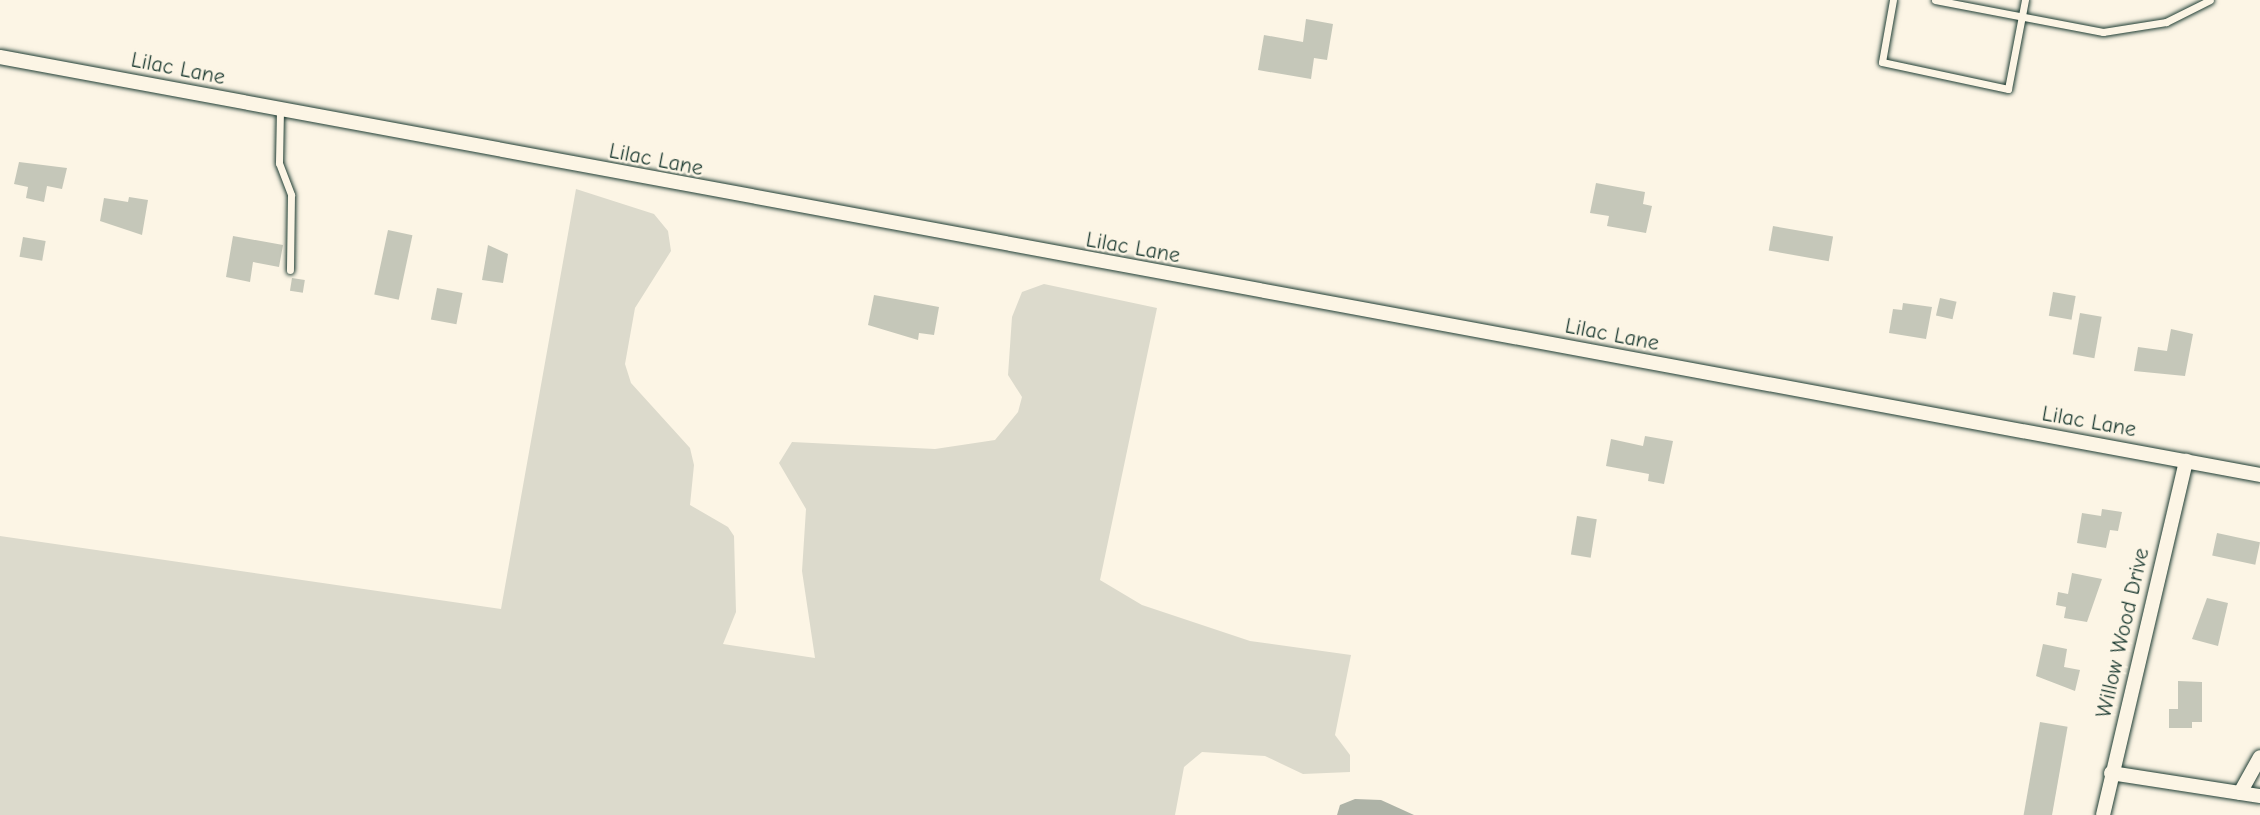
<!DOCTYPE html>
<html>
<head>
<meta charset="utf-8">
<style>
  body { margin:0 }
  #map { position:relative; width:2260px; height:815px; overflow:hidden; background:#fcf5e5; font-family:"Comic Neue",sans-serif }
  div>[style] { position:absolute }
  .green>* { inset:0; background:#dcdacc }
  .water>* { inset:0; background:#aeb3a7 }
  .building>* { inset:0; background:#c5c7b9; transform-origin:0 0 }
  .roads { filter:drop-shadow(0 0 2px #1f3d34) drop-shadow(0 0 2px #1f3d34) }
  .service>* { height:7px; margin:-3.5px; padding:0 3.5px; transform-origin:3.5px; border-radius:3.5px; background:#fcf5e5 }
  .minor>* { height:14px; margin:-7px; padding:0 7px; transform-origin:7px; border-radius:7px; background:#fcf5e5 }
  span { translate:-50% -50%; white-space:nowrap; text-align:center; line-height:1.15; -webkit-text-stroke:5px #fcf5e5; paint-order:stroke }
  .street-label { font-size:22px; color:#1f3d34 }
</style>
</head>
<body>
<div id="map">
  <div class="green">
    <div style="clip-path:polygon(576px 189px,654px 214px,668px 231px,671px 251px,635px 308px,625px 364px,631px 383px,690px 448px,694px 465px,690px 505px,728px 527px,734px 536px,736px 612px,723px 644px,815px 658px,802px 571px,806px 509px,779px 463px,792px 442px,935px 449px,995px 440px,1018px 412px,1022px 397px,1008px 375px,1012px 317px,1022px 292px,1044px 284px,1157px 308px,1100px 580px,1142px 605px,1250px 641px,1351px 655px,1335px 735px,1350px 755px,1350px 772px,1303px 774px,1265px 756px,1202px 752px,1184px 767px,1175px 815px,0 815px,0 536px,501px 609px)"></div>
  </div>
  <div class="water">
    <div style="clip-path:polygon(1355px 799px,1381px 800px,1414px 815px,1337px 815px,1340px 805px)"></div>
  </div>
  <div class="building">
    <div style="clip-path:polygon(1306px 19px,1333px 24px,1327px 60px,1314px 58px,1311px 79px,1258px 70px,1264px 35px,1303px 42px)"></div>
    <div style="clip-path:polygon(19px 162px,67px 168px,62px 189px,47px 186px,44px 202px,26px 198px,28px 187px,14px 184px)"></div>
    <div style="clip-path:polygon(1596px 183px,1645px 192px,1643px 204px,1652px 206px,1646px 233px,1607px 226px,1609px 216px,1590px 213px)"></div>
    <div style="clip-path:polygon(129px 197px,148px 200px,142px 235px,100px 221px,104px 198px,128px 202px)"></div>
    <div style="left:1773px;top:226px;width:61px;height:25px;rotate:10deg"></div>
    <div style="left:388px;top:230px;width:25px;height:66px;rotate:12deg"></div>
    <div style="clip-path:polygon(233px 236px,283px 245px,279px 267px,253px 262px,250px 282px,226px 277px)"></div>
    <div style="left:23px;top:237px;width:23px;height:20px;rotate:10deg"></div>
    <div style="clip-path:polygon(488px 245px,508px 254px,503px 283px,482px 280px)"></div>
    <div style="left:292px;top:278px;width:13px;height:13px;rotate:9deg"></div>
    <div style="left:437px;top:288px;width:26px;height:32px;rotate:11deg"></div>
    <div style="left:2053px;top:292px;width:23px;height:24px;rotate:10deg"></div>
    <div style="clip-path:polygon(874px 295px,939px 307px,934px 335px,919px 333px,918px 340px,868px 325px)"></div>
    <div style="left:1940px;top:298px;width:17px;height:18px;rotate:13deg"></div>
    <div style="clip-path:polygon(1903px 303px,1932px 307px,1926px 339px,1889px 333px,1893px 309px,1902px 310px)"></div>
    <div style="left:2080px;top:313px;width:22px;height:42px;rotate:10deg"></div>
    <div style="clip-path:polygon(2171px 329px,2193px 334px,2185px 376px,2134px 371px,2138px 347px,2167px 351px)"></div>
    <div style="clip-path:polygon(1645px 436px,1673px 441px,1664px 484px,1648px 481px,1649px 474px,1606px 466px,1611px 439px,1643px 446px)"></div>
    <div style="clip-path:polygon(2102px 509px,2122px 512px,2118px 531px,2110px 530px,2106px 548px,2077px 543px,2082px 513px,2101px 516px)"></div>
    <div style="left:1577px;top:516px;width:20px;height:39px;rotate:9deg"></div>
    <div style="left:2217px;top:533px;width:44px;height:23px;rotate:12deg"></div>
    <div style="clip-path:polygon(2072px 573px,2102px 579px,2087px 622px,2064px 618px,2066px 607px,2056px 605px,2058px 592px,2068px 594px)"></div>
    <div style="clip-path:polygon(2207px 598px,2228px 603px,2218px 646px,2192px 639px)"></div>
    <div style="clip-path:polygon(2043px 644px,2067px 649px,2064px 667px,2080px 670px,2075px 691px,2036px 676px)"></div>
    <div style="clip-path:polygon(2178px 681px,2202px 682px,2202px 722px,2192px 722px,2192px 728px,2169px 728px,2169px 709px,2178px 709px)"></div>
    <div style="left:2040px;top:722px;width:28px;height:95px;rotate:10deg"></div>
  </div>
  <div class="roads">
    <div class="service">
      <div style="left:1893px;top:0;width:63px;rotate:100.1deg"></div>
      <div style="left:1882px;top:62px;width:129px;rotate:12.1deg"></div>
      <div style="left:2008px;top:89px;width:91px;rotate:-79.2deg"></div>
      <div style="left:1935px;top:0;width:171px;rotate:10.8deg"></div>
      <div style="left:2103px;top:32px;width:64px;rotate:-9deg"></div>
      <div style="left:2166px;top:22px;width:49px;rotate:-26.6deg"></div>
      <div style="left:280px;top:110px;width:53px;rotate:91.1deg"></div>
      <div style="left:279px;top:163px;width:34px;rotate:69deg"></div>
      <div style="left:291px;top:195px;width:75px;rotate:90.8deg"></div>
    </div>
    <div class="minor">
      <div style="left:0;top:57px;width:2298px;rotate:10.48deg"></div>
      <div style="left:2111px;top:773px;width:151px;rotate:8.8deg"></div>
      <div style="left:2240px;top:793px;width:41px;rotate:-60.9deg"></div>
      <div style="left:2103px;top:815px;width:364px;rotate:-76.8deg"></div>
    </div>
  </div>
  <div class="street-label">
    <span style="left:178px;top:69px;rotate:11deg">Lilac Lane</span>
    <span style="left:656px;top:160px;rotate:11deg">Lilac Lane</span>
    <span style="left:1133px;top:248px;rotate:10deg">Lilac Lane</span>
    <span style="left:1612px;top:335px;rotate:11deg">Lilac Lane</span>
    <span style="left:2089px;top:422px;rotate:10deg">Lilac Lane</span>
    <span style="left:2123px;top:633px;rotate:-77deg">Willow Wood Drive</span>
  </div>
</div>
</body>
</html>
